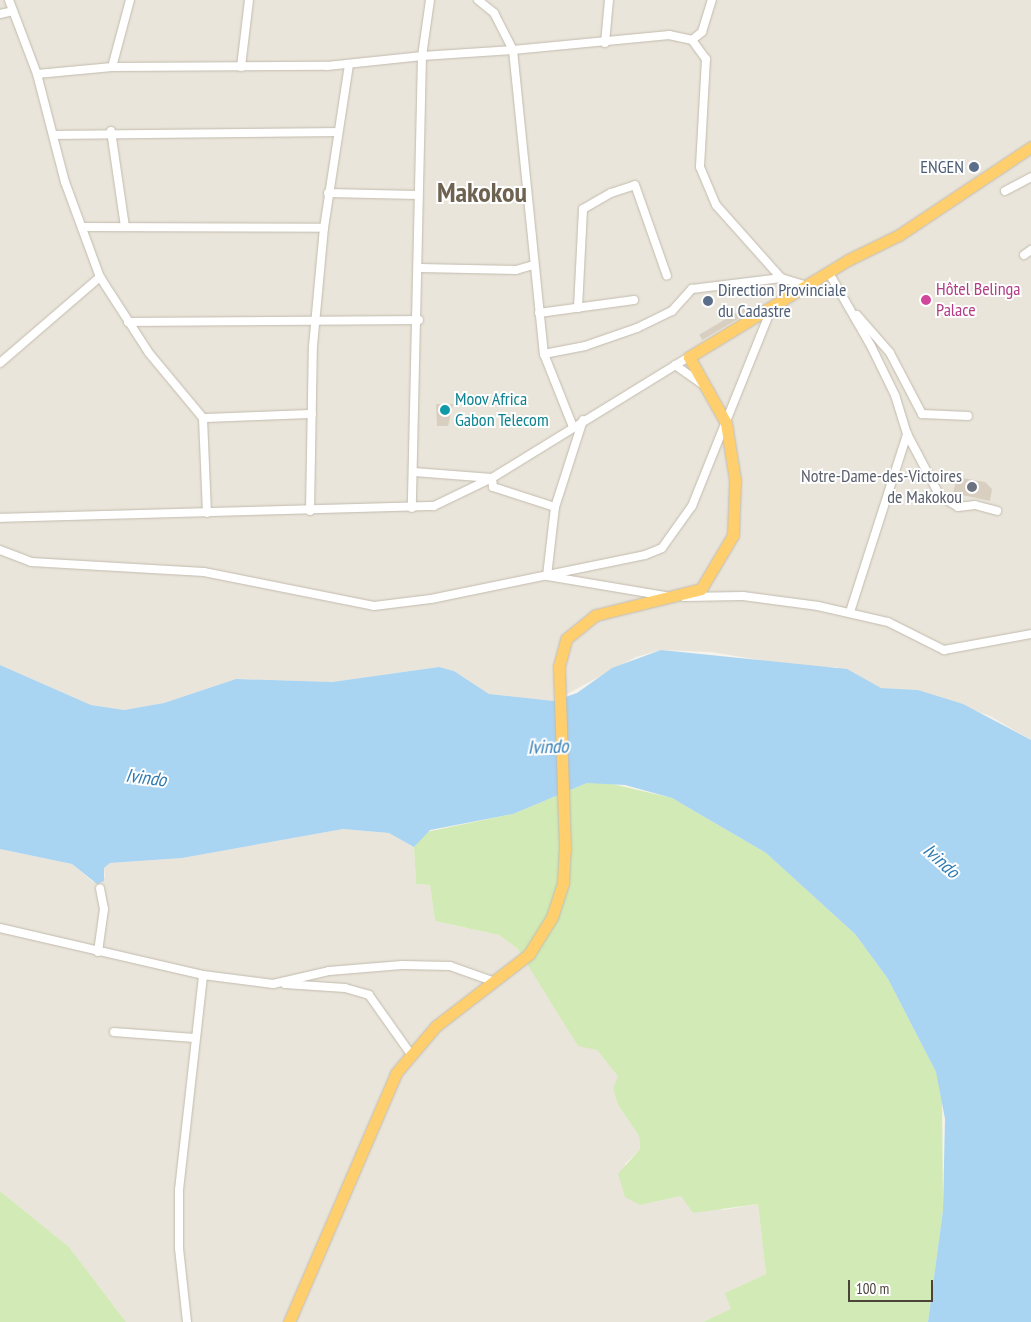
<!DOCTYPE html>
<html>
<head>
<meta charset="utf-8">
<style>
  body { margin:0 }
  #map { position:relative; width:1031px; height:1322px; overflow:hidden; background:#f6f3ec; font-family:"PT Sans Narrow",sans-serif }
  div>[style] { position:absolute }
  .residential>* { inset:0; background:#eae5da }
  .green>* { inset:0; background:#d2eab5 }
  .water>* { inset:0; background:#a9d4f2 }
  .building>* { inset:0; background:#d8cfc1; transform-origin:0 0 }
  .roads { filter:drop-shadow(0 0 1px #c2bbae) drop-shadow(0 0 1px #c2bbae) }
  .minor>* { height:8px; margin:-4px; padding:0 4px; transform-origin:4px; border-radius:4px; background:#fff }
  .highway>* { height:11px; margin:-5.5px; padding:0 5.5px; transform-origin:5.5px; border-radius:5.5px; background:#ffcf6e }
  .dots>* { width:14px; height:14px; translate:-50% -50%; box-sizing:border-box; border:2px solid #fff; border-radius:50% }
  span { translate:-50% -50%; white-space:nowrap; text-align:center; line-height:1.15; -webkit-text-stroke:4px #fff; paint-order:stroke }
  .service-label { font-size:18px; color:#4e5e75 }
  .right { translate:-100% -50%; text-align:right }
  .left { translate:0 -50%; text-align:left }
  .hotel-label { font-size:18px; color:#b23c85 }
  .culture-label { font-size:18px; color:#0d838f }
  .worship-label { font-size:18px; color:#5b616d }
  .water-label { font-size:19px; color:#2e7ab2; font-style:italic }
  .town-label { font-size:28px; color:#6e6250; font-weight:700 }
  .scale { position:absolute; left:848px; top:1280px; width:85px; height:22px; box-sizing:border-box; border:2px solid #4b4439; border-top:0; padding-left:6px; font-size:15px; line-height:18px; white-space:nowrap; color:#4b4439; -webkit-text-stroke:4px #fff; paint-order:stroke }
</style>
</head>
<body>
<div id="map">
  <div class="residential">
    <div style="clip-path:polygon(0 0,1031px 0,1031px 740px,990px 716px,918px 690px,881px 688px,836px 667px,802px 667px,711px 652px,661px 650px,636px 657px,554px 701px,489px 694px,454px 671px,439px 667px,332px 682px,236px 679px,164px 703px,124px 710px,91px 705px,0 665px)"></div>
    <div style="clip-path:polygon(343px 829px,389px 833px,414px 847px,416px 884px,430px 885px,435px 921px,499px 935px,517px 948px,578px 1045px,597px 1050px,608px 1062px,619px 1076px,613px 1089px,618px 1105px,639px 1136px,640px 1149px,625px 1164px,640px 1205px,681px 1196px,723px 1210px,758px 1204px,766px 1274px,726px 1293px,732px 1309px,703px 1322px,126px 1322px,69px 1247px,0 1191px,0 849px,72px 864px,93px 882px,105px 877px,104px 868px,110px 863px,182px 858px)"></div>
  </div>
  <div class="green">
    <div style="clip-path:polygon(604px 782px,672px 798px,766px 853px,855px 934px,888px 979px,936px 1072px,942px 1095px,943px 1210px,928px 1322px,703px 1322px,731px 1309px,725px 1293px,766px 1274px,758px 1204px,693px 1213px,681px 1196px,640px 1205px,625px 1197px,618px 1174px,640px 1149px,639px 1136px,618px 1105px,613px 1089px,618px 1076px,597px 1050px,578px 1046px,517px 948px,499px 935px,435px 921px,430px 885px,416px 884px,414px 847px,426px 832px,513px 814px,587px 783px)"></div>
    <div style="clip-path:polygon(0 1191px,69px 1247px,126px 1322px,0 1322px)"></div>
  </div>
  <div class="water">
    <div style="clip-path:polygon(661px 650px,847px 669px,881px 688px,918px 690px,963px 704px,1031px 740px,1031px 1322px,928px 1322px,943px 1210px,945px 1119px,936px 1072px,888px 979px,855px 934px,766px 853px,672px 798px,625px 785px,587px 783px,513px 814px,430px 830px,414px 847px,389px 833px,343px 829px,182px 858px,110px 863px,104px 868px,104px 881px,97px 884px,72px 864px,0 849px,0 665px,91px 705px,124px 710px,164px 703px,236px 679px,332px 682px,439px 667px,454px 671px,489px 694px,554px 701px,577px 693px,612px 668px)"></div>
  </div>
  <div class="building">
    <div style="left:749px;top:305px;width:6px;height:58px;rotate:59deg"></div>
    <div style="clip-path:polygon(436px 404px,453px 404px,448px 426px,437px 426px)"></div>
    <div style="clip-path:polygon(957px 477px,985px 482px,992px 489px,990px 501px,953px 493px)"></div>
  </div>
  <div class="roads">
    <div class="minor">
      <div style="left:9px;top:0;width:79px;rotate:69.3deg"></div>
      <div style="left:130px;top:0;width:69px;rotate:105deg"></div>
      <div style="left:112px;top:67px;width:75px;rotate:174.7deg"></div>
      <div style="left:37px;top:74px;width:112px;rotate:75.5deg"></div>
      <div style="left:65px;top:182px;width:101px;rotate:69.8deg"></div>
      <div style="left:100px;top:277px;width:90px;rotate:57.2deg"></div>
      <div style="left:149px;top:353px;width:85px;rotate:50.3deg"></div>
      <div style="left:203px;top:418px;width:95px;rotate:87.6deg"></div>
      <div style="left:430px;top:0;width:57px;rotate:98.1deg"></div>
      <div style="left:422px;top:56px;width:91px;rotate:-3.8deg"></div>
      <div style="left:513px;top:50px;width:306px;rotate:84.2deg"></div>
      <div style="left:544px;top:354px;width:79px;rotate:68.3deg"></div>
      <div style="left:478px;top:0;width:21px;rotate:39deg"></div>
      <div style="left:494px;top:13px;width:42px;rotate:62.8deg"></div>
      <div style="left:513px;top:50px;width:157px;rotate:-5.5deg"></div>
      <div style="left:669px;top:35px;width:24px;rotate:12deg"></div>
      <div style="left:692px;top:40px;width:24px;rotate:54deg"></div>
      <div style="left:706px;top:59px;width:108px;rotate:93.2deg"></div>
      <div style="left:700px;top:167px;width:41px;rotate:67.2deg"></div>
      <div style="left:716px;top:205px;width:98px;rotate:48.3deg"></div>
      <div style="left:781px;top:278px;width:27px;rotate:17deg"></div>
      <div style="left:0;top:14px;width:13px;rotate:-13deg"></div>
      <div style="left:692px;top:40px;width:13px;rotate:-39deg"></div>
      <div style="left:702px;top:32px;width:34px;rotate:-73deg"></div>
      <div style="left:605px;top:43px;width:43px;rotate:-84.7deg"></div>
      <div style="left:112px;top:67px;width:215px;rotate:-0.3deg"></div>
      <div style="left:327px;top:66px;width:96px;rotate:-6deg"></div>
      <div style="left:422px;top:56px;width:452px;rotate:91.3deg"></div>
      <div style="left:241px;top:67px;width:67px;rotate:-83.2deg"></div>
      <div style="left:111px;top:131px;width:97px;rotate:81.7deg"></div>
      <div style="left:54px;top:135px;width:283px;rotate:-0.6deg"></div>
      <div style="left:1005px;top:191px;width:30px;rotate:-28deg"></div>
      <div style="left:328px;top:193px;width:90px;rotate:1.3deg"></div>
      <div style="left:82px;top:227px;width:242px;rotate:0.2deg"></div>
      <div style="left:1024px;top:255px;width:9px;rotate:-36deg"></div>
      <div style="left:420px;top:268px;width:96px;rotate:1.2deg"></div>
      <div style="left:516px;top:270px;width:19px;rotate:-16deg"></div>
      <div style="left:829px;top:273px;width:84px;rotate:60.1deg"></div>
      <div style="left:871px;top:346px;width:55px;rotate:63.9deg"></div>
      <div style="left:895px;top:395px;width:41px;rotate:72.9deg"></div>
      <div style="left:907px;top:434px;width:70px;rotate:62deg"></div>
      <div style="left:940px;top:496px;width:21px;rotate:31deg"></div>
      <div style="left:958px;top:507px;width:17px;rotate:-7deg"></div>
      <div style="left:975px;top:505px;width:23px;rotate:15deg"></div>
      <div style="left:578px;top:308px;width:99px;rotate:-87.1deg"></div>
      <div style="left:583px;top:209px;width:32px;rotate:-30deg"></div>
      <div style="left:611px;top:193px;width:25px;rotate:-18deg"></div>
      <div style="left:635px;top:185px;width:96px;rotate:70.6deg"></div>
      <div style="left:539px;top:313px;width:96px;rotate:-7.8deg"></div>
      <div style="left:857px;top:315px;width:50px;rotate:49deg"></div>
      <div style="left:890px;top:353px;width:69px;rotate:62.3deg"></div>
      <div style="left:922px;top:414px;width:46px;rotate:2.5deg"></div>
      <div style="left:128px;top:322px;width:291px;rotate:-0.4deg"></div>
      <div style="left:544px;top:354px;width:42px;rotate:-11deg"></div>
      <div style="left:585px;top:346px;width:55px;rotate:-19.1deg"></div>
      <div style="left:637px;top:328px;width:39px;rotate:-26deg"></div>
      <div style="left:672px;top:311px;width:30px;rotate:-48deg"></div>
      <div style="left:692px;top:289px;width:90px;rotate:-7deg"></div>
      <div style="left:0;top:363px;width:132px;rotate:-40.7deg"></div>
      <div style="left:675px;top:365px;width:33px;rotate:35deg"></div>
      <div style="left:203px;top:418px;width:109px;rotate:-2.1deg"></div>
      <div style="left:583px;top:420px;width:91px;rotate:107.8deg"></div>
      <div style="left:555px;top:507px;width:69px;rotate:96.6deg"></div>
      <div style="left:547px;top:576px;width:120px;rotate:9.6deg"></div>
      <div style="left:414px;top:472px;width:78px;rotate:4.4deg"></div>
      <div style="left:492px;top:478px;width:9px;rotate:84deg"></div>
      <div style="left:493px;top:487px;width:65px;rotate:17.9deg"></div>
      <div style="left:310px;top:511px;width:165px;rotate:-89deg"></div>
      <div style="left:313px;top:346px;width:119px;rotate:-84.7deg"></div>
      <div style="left:324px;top:228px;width:165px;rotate:-81.3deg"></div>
      <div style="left:0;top:518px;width:434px;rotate:-1.6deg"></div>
      <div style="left:434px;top:506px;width:64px;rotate:-25.8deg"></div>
      <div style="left:492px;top:478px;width:231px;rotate:-31.6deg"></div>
      <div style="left:0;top:550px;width:33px;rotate:21deg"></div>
      <div style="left:31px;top:562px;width:173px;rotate:3.3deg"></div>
      <div style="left:204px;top:572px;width:173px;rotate:11.3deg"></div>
      <div style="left:374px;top:606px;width:57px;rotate:-7deg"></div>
      <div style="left:431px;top:599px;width:218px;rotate:-11.6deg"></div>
      <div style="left:645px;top:555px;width:18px;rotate:-22deg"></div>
      <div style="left:662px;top:548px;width:52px;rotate:-54.5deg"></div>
      <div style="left:692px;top:506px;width:212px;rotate:-68.1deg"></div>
      <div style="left:684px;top:597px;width:59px;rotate:-1deg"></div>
      <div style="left:743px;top:596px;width:76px;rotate:7.6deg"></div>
      <div style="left:818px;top:606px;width:72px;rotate:12.9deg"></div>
      <div style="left:888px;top:622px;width:63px;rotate:26.6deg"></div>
      <div style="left:944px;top:650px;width:88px;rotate:-10.4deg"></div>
      <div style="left:850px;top:612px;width:187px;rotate:-72.2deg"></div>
      <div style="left:0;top:928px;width:208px;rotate:13deg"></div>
      <div style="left:203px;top:975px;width:71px;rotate:7.3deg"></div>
      <div style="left:273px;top:984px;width:57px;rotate:-13.1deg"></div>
      <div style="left:329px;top:971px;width:73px;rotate:-4.7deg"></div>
      <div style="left:402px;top:965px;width:48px;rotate:1.2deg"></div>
      <div style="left:450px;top:966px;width:48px;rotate:19.6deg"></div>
      <div style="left:98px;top:952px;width:43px;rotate:-82.1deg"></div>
      <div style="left:104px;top:909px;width:21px;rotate:-101deg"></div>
      <div style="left:285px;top:984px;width:60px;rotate:3.8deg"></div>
      <div style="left:345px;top:988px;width:25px;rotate:16deg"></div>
      <div style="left:369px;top:995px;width:71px;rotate:54.7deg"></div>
      <div style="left:114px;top:1032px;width:80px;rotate:4.3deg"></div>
      <div style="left:187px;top:1322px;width:74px;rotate:-96.2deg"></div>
      <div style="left:179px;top:1248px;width:58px;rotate:-90deg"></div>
      <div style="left:179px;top:1190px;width:216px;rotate:-83.6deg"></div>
    </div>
    <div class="highway">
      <div style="left:289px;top:1322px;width:271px;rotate:-66.7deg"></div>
      <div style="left:396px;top:1073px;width:62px;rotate:-49.6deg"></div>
      <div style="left:436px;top:1026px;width:118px;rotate:-37.7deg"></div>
      <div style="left:529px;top:954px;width:44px;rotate:-58.1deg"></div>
      <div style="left:552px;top:917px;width:36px;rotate:-72deg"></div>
      <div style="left:563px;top:883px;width:33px;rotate:-87deg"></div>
      <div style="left:565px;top:850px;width:184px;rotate:-91.9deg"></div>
      <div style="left:559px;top:666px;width:28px;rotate:-75deg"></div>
      <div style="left:566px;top:639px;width:38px;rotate:-39deg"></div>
      <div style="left:596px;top:615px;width:108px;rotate:-13.9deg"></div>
      <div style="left:701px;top:589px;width:63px;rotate:-59.3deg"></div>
      <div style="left:733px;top:535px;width:55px;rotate:-87.9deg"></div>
      <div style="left:735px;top:480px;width:58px;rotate:-99deg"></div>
      <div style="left:726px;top:423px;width:76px;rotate:-119.3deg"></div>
      <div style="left:689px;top:357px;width:186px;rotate:-31.4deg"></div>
      <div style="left:848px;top:260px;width:57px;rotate:-26.1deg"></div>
      <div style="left:899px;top:235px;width:159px;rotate:-33.7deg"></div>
    </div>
  </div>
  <div class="dots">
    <div style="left:974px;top:167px;background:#5c6f8a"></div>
    <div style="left:926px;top:300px;background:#d1479c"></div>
    <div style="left:708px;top:301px;background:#5c6f8a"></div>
    <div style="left:445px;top:410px;background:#0f9aa8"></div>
    <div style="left:972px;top:487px;background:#6b7280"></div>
  </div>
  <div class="service-label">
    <span class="right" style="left:964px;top:167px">ENGEN</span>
    <span class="left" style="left:718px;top:301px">Direction Provinciale<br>du Cadastre</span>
  </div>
  <div class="hotel-label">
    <span class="left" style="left:936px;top:300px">Hôtel Belinga<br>Palace</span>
  </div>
  <div class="culture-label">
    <span class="left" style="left:455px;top:410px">Moov Africa<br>Gabon Telecom</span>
  </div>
  <div class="worship-label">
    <span class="right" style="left:962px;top:487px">Notre-Dame-des-Victoires<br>de Makokou</span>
  </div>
  <div class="water-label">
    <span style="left:548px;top:747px;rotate:-2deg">Ivindo</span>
    <span style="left:146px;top:778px;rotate:7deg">Ivindo</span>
    <span style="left:941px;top:861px;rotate:42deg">Ivindo</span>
  </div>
  <div class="town-label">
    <span style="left:482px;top:192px">Makokou</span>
  </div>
  <div class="scale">100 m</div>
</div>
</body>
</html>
